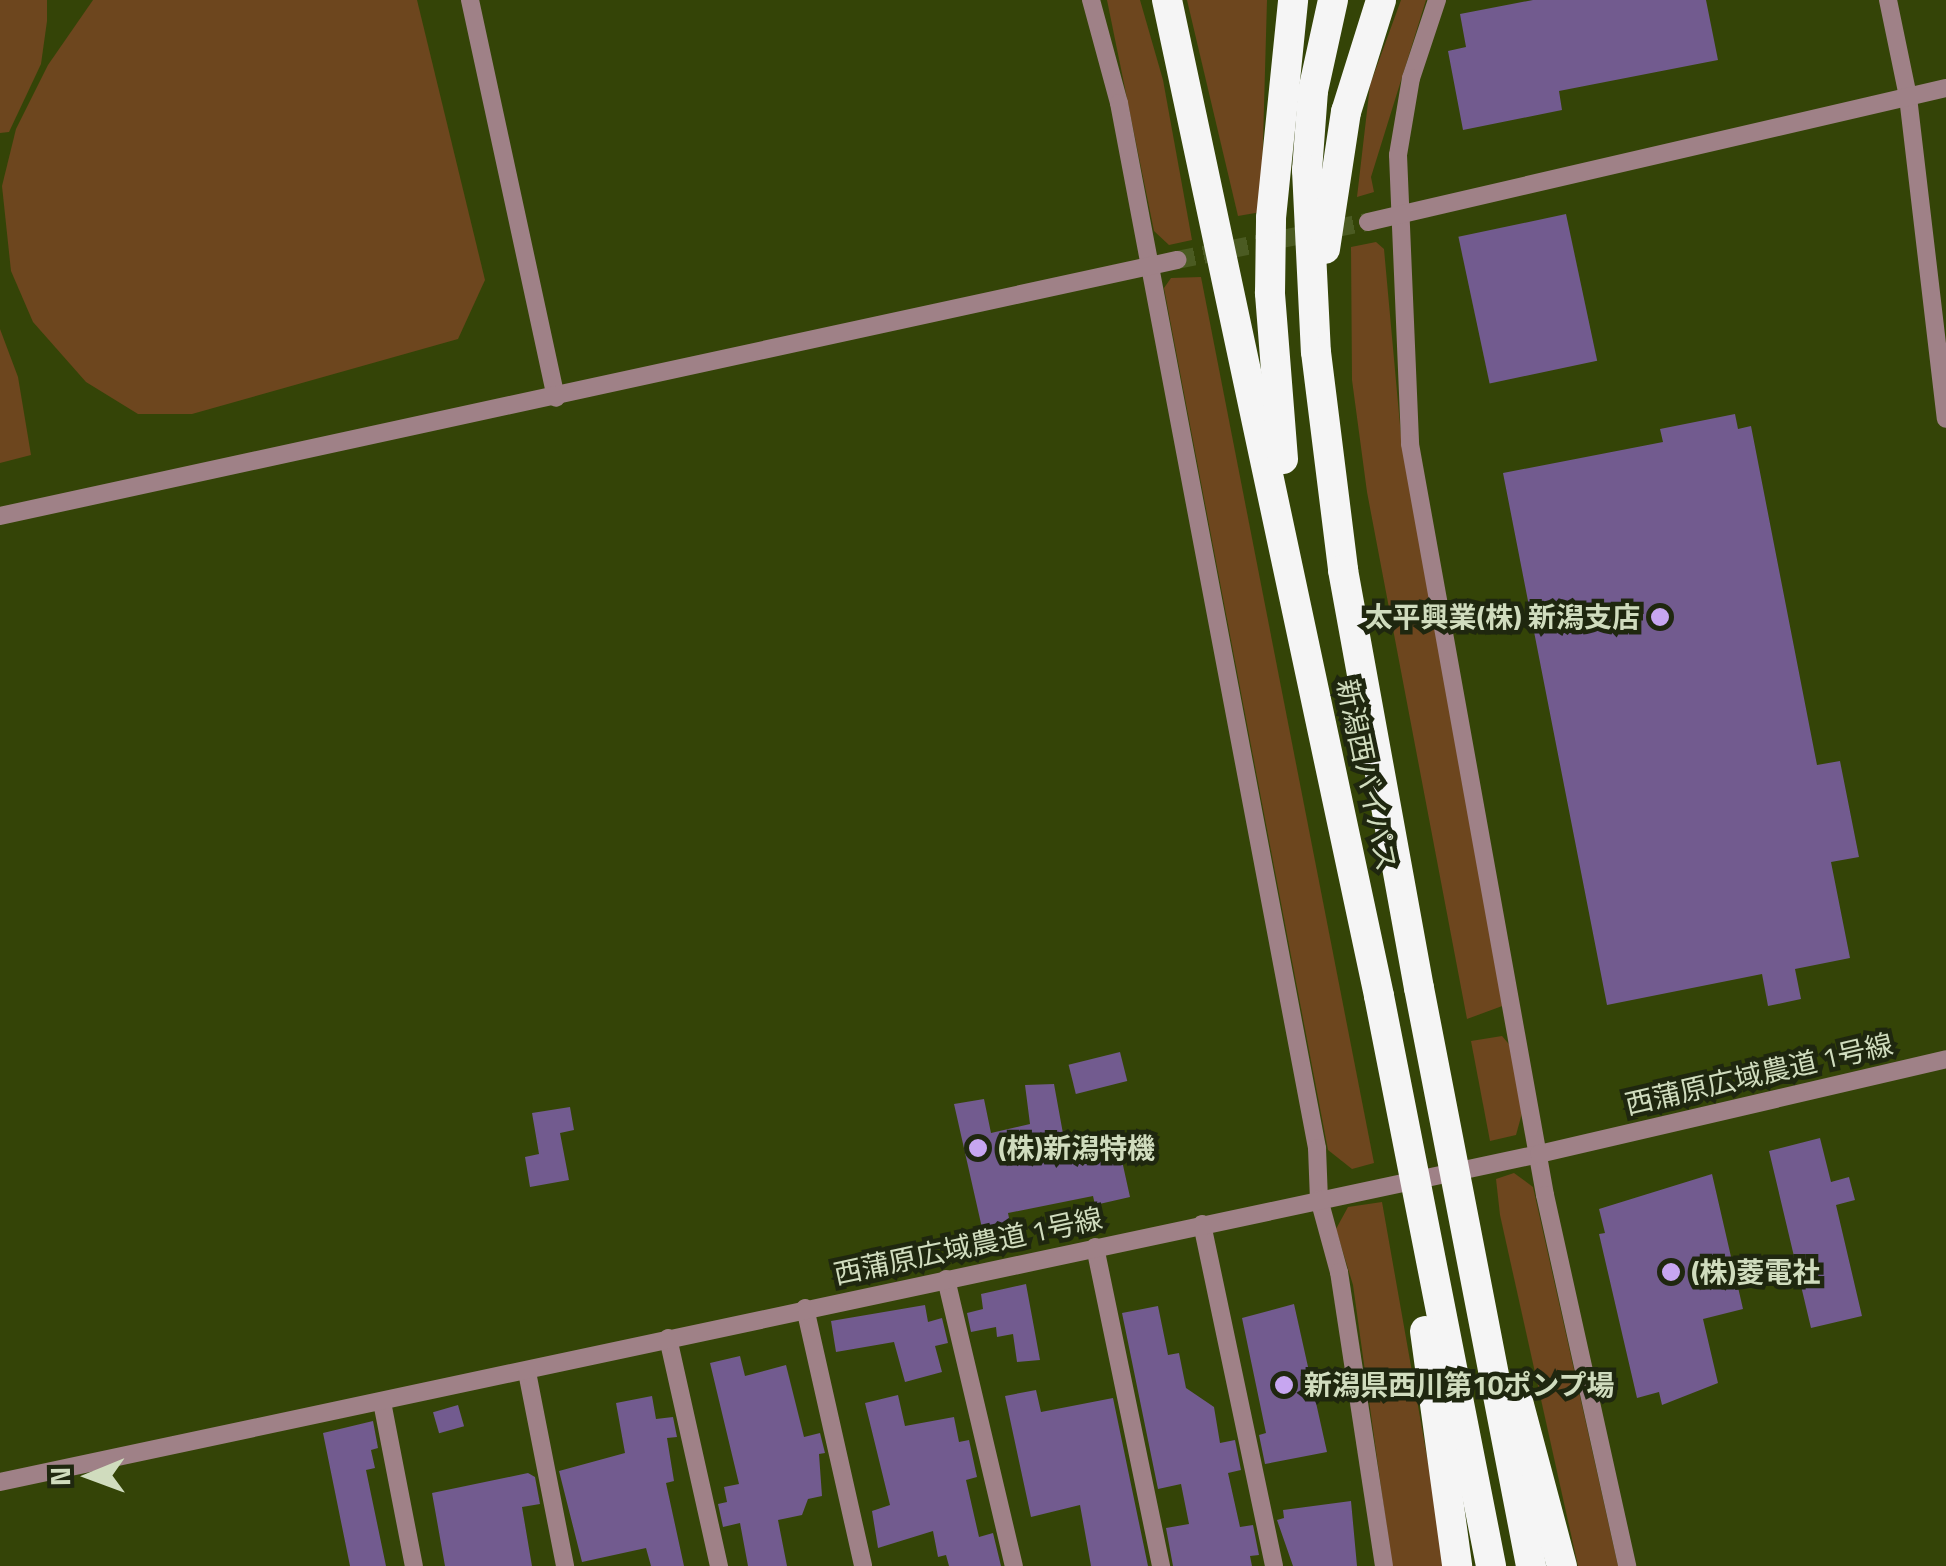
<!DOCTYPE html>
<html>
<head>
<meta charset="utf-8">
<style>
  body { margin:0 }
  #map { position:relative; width:1946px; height:1566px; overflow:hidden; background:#344407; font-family:"Titillium Web","Noto Sans JP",sans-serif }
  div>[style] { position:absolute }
  .green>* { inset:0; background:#6d461e }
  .building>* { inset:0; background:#725b8f; transform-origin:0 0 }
  .minor-tunnel>* { height:18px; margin-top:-9px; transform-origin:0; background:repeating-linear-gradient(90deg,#4b5b22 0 18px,transparent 0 27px) }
  .minor>* { height:18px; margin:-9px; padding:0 9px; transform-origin:9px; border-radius:9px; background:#9f8187 }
  .highway>* { height:30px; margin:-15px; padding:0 15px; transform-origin:15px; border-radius:15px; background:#f5f5f5 }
  .highway-bridge>* { height:30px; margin:-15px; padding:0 15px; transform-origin:15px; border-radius:15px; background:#f5f5f5 }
  .dots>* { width:28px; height:28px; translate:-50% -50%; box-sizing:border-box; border:5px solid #1f270f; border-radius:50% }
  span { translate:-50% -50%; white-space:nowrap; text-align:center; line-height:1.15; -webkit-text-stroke:9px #1f270f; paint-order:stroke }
  .poi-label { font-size:28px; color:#d0dcbe; font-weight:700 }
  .right { translate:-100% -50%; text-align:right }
  .left { translate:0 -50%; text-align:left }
  .street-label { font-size:28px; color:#d0dcbe }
  .north { position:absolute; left:40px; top:1426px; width:100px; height:100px; -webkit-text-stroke:8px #1f270f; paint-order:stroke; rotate:269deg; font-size:28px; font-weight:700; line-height:40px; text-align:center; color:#d0dcbe }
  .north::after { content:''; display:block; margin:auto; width:35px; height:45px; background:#d0dcbe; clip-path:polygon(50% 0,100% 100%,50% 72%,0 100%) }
</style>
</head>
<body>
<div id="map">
  <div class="green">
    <div style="clip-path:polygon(0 0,47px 0,47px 21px,41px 64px,9px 132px,0 133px)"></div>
    <div style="clip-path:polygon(93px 0,417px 0,485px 280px,458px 339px,192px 414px,138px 414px,86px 382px,33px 322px,11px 271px,2px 186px,16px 129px,48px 65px)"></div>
    <div style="clip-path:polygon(1107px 0,1140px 0,1163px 80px,1192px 240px,1169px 245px,1154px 231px)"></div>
    <div style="clip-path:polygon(1187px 0,1267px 0,1261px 212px,1238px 216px)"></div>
    <div style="clip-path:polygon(1401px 0,1426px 0,1371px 177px,1374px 192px,1357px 197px,1370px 85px)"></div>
    <div style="clip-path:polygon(1376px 242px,1384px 249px,1401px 436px,1505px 1005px,1467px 1019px,1367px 492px,1352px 380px,1351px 247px)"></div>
    <div style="clip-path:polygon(1201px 277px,1374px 1163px,1352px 1169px,1328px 1150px,1164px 288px,1171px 278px)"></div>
    <div style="clip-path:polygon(0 329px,18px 377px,31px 455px,0 463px)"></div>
    <div style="clip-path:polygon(1502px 1036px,1513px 1049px,1524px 1106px,1516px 1135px,1490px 1141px,1471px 1041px)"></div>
    <div style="clip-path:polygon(1514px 1173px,1533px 1187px,1618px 1566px,1578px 1566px,1500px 1215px,1496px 1179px)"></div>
    <div style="clip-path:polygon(1382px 1202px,1438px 1519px,1445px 1566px,1392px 1566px,1353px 1285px,1336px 1229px,1348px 1207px)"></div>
  </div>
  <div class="building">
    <div style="clip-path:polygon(1533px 0,1706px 0,1718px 60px,1559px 91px,1562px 110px,1463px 130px,1448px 51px,1466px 47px,1460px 14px)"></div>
    <div style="left:1566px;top:214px;width:150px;height:110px;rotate:78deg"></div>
    <div style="clip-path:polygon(1735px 414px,1738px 429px,1751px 426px,1817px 765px,1840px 761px,1859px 857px,1831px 862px,1850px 958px,1795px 969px,1801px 999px,1768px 1006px,1762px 974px,1607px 1005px,1503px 473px,1663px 442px,1660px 429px)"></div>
    <div style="left:1120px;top:1052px;width:30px;height:53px;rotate:76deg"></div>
    <div style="clip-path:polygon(1054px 1084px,1066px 1150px,1117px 1138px,1130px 1197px,1095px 1205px,1093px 1196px,1008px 1213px,1010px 1223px,982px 1228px,954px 1104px,984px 1099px,991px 1133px,1030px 1124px,1025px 1085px)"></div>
    <div style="clip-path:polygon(570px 1107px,574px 1130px,560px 1133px,569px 1180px,530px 1187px,525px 1157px,539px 1154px,532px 1113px)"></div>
    <div style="clip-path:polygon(1820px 1138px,1831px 1182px,1849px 1177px,1855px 1200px,1836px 1205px,1862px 1316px,1811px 1328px,1769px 1151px)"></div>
    <div style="clip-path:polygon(1712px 1174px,1743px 1309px,1703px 1319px,1718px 1383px,1662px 1405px,1659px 1392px,1637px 1398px,1599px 1234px,1605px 1233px,1599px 1209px)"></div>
    <div style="clip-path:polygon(1026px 1284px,1040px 1360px,1017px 1362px,1013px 1334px,997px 1337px,996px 1327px,971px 1332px,967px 1313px,983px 1309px,981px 1294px)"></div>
    <div style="clip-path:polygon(1294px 1304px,1327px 1452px,1265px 1464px,1259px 1435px,1266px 1433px,1242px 1318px)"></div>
    <div style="clip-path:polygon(925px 1305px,928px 1322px,942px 1318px,948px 1343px,935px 1346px,942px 1372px,905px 1382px,894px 1342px,836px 1352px,831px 1321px)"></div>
    <div style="clip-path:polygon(1158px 1306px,1168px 1355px,1179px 1353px,1186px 1388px,1214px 1407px,1220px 1443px,1235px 1440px,1241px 1470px,1228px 1473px,1240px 1527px,1253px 1525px,1259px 1555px,1250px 1556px,1252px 1566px,1173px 1566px,1166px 1528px,1189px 1524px,1181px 1484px,1158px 1489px,1122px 1313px)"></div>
    <div style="clip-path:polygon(740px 1356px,745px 1376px,786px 1365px,804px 1437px,820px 1433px,825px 1453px,819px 1454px,822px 1496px,808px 1499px,802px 1515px,778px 1520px,787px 1566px,748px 1566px,740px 1523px,723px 1527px,718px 1504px,727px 1502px,724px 1487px,739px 1484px,710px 1363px)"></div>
    <div style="clip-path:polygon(1036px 1390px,1041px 1412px,1113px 1398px,1148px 1566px,1091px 1566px,1080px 1505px,1031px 1517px,1005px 1396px)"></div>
    <div style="clip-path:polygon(898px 1395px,905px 1426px,954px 1417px,959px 1442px,969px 1440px,977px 1477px,966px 1480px,979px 1537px,993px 1533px,1001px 1566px,949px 1566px,946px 1555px,938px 1557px,933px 1531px,878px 1548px,872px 1511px,890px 1505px,865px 1403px)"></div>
    <div style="clip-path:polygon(652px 1396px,656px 1419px,673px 1417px,677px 1437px,667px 1438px,674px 1481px,666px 1483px,684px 1566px,651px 1566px,646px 1548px,582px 1562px,559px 1471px,625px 1453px,616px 1403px)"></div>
    <div style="left:458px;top:1405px;width:22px;height:26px;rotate:74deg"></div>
    <div style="clip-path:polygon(373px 1421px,378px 1448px,371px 1450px,375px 1468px,366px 1470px,386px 1566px,350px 1566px,323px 1433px)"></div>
    <div style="clip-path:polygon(528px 1473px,535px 1477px,540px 1504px,522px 1507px,532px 1566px,445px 1566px,432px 1493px)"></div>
    <div style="clip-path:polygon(1351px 1501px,1357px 1566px,1293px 1566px,1277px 1520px,1284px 1518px,1283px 1510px)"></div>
  </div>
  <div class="minor-tunnel">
    <div style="left:1177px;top:260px;width:195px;rotate:-11.3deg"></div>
  </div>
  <div class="minor">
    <div style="left:470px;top:0;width:407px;rotate:77.8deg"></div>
    <div style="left:1091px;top:0;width:107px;rotate:74.8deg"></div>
    <div style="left:1119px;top:103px;width:1064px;rotate:79.27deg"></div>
    <div style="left:1317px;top:1148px;width:51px;rotate:87.8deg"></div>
    <div style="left:1319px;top:1199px;width:76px;rotate:74.7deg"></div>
    <div style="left:1339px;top:1272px;width:297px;rotate:81.3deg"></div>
    <div style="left:1437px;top:0;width:82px;rotate:108.4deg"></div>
    <div style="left:1411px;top:78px;width:78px;rotate:99.6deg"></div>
    <div style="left:1398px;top:155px;width:289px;rotate:87.6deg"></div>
    <div style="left:1410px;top:444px;width:763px;rotate:79.81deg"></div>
    <div style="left:1545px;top:1195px;width:380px;rotate:77.5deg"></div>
    <div style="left:1888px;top:0;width:99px;rotate:78.3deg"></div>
    <div style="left:1908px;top:97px;width:324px;rotate:83.3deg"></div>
    <div style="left:1368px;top:222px;width:593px;rotate:-13.05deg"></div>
    <div style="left:0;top:516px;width:1205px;rotate:-12.27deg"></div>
    <div style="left:1202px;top:1224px;width:349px;rotate:78.1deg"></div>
    <div style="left:1095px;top:1247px;width:326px;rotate:78.3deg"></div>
    <div style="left:946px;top:1279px;width:295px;rotate:76.7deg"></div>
    <div style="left:805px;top:1308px;width:264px;rotate:77.3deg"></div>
    <div style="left:668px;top:1338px;width:234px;rotate:77.4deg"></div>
    <div style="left:527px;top:1372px;width:198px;rotate:78.9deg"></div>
    <div style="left:382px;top:1402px;width:167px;rotate:79deg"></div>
    <div style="left:0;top:1482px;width:1574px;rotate:-12.03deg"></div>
    <div style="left:1539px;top:1154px;width:418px;rotate:-13.1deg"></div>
  </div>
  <div class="highway">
    <div style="left:1167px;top:0;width:1018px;rotate:77.98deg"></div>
    <div style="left:1333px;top:0;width:93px;rotate:102.4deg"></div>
    <div style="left:1313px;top:91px;width:79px;rotate:94.3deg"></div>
    <div style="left:1307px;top:170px;width:182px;rotate:87.2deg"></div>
    <div style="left:1316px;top:352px;width:220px;rotate:82.9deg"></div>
    <div style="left:1343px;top:570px;width:425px;rotate:79.7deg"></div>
    <div style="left:1325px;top:249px;width:139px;rotate:-81.3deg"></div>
    <div style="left:1346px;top:112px;width:117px;rotate:-72.6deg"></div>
    <div style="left:1283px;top:459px;width:167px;rotate:-94.5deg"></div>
    <div style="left:1270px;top:293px;width:75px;rotate:-89.2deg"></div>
    <div style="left:1271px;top:218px;width:219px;rotate:-84.2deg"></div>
  </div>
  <div class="highway-bridge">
    <div style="left:1419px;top:988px;width:589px;rotate:79.03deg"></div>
    <div style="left:1379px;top:996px;width:581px;rotate:78.88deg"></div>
    <div style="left:1425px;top:1331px;width:237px;rotate:82.2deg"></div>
    <div style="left:1518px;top:1401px;width:171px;rotate:75.1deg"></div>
  </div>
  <div class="dots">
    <div style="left:1660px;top:617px;background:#c7a6f0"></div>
    <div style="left:978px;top:1148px;background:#c7a6f0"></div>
    <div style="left:1671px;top:1272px;background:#c7a6f0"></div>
    <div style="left:1284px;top:1385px;background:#c7a6f0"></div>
  </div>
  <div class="poi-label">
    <span class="right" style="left:1640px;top:617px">太平興業(株) 新潟支店</span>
    <span class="left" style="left:998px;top:1148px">(株)新潟特機</span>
    <span class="left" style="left:1691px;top:1272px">(株)菱電社</span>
    <span class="left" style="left:1304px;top:1385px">新潟県西川第10ポンプ場</span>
  </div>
  <div class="street-label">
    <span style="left:1367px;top:775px;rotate:78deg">新潟西バイパス</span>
    <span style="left:1759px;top:1074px;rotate:-13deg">西蒲原広域農道 1号線</span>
    <span style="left:968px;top:1246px;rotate:-12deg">西蒲原広域農道 1号線</span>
  </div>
  <div class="north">N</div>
</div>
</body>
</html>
